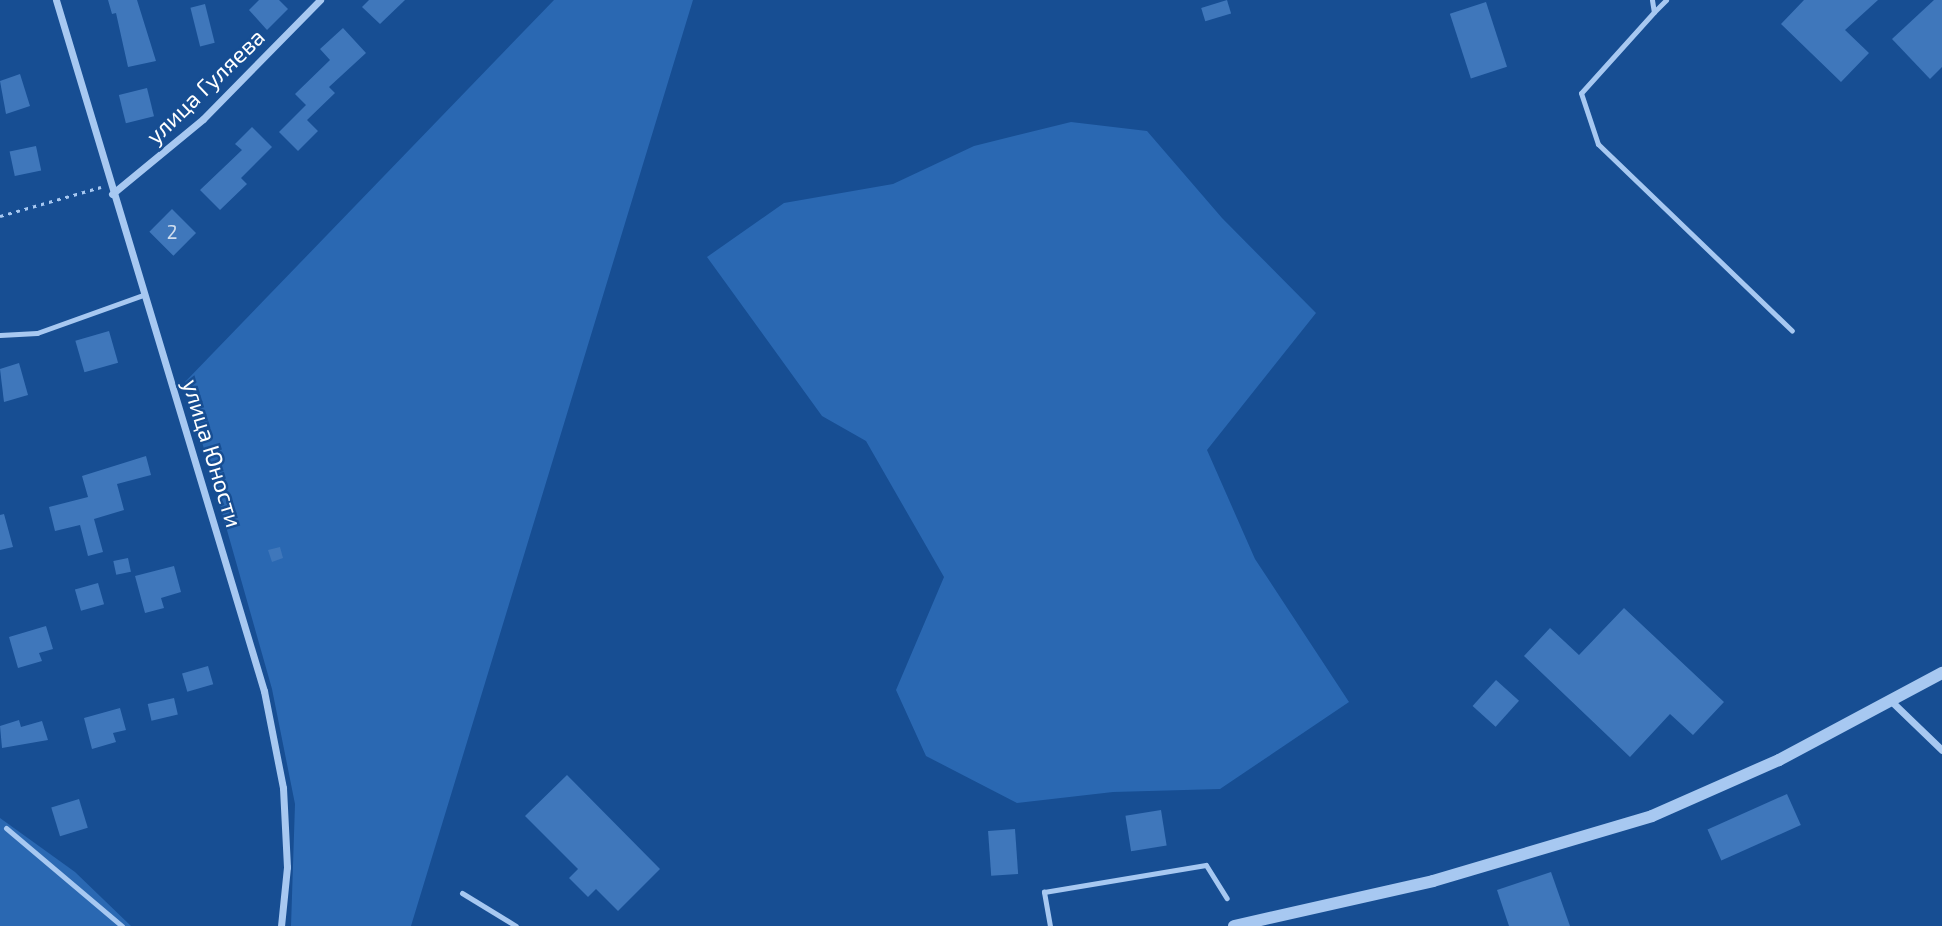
<!DOCTYPE html>
<html>
<head>
<meta charset="utf-8">
<style>
  body { margin:0 }
  #map { position:relative; width:1942px; height:926px; overflow:hidden; background:#174e93; font-family:"Exo 2",sans-serif }
  div>[style] { position:absolute }
  .green>* { inset:0; background:#2a68b2 }
  .building>* { inset:0; background:#3f77bb; transform-origin:0 0 }
  .path>* { height:2.5px; margin-top:-1.25px; transform-origin:0; background:repeating-linear-gradient(90deg,#a7c8f1 0 3.5px,transparent 0 8.5px) }
  .service>* { height:5px; margin:-2.5px; padding:0 2.5px; transform-origin:2.5px; border-radius:2.5px; background:#a7c8f1 }
  .minor>* { height:7px; margin:-3.5px; padding:0 3.5px; transform-origin:3.5px; border-radius:3.5px; background:#a7c8f1 }
  .tertiary>* { height:12px; margin:-6px; padding:0 6px; transform-origin:6px; border-radius:6px; background:#a7c8f1 }
  span { translate:-50% -50%; white-space:nowrap; text-align:center; line-height:1.15; -webkit-text-stroke:5px #174e93; paint-order:stroke }
  .number-label { font-size:19px; color:#cfddee }
  .number-label span { -webkit-text-stroke-width:0 }
  .street-label { font-size:23px; color:#fff }
</style>
</head>
<body>
<div id="map">
  <div class="green">
    <div style="clip-path:polygon(554px 0,693px 0,411px 926px,291px 926px,295px 804px,272px 689px,185px 382px)"></div>
    <div style="clip-path:polygon(1071px 122px,1147px 131px,1222px 218px,1316px 313px,1207px 450px,1255px 559px,1349px 702px,1220px 789px,1113px 792px,1017px 803px,926px 756px,896px 690px,944px 577px,866px 441px,822px 416px,707px 257px,784px 203px,893px 184px,974px 146px)"></div>
    <div style="clip-path:polygon(0 818px,75px 872px,131px 926px,0 926px)"></div>
  </div>
  <div class="building">
    <div style="clip-path:polygon(108px 0,137px 0,156px 61px,128px 67px,116px 13px,112px 14px)"></div>
    <div style="clip-path:polygon(259px 0,279px 0,288px 9px,267px 30px,249px 10px)"></div>
    <div style="clip-path:polygon(369px 0,405px 0,380px 24px,362px 7px)"></div>
    <div style="left:1227px;top:0;width:14px;height:27px;rotate:73deg"></div>
    <div style="clip-path:polygon(1804px 0,1878px 0,1845px 30px,1869px 53px,1841px 82px,1781px 24px)"></div>
    <div style="clip-path:polygon(1934px 0,1942px 0,1942px 67px,1930px 79px,1892px 39px)"></div>
    <div style="left:1486px;top:2px;width:68px;height:38px;rotate:72deg"></div>
    <div style="left:205px;top:4px;width:40px;height:15px;rotate:76deg"></div>
    <div style="clip-path:polygon(343px 28px,366px 53px,329px 87px,335px 93px,307px 120px,318px 131px,298px 151px,279px 132px,306px 105px,295px 94px,330px 60px,320px 49px)"></div>
    <div style="clip-path:polygon(20px 74px,30px 106px,6px 114px,0 81px)"></div>
    <div style="left:147px;top:88px;width:29px;height:29px;rotate:76deg"></div>
    <div style="clip-path:polygon(252px 127px,272px 147px,241px 178px,247px 184px,220px 210px,200px 190px,242px 150px,235px 144px)"></div>
    <div style="left:36px;top:146px;width:25px;height:27px;rotate:78deg"></div>
    <div style="left:172px;top:209px;width:34px;height:32px;rotate:45deg"></div>
    <div style="left:109px;top:331px;width:33px;height:35px;rotate:74deg"></div>
    <div style="clip-path:polygon(19px 363px,28px 395px,4px 402px,0 369px)"></div>
    <div style="clip-path:polygon(146px 456px,151px 475px,117px 484px,124px 510px,94px 519px,103px 552px,88px 556px,80px 525px,55px 531px,49px 507px,88px 497px,82px 476px)"></div>
    <div style="clip-path:polygon(4px 514px,13px 547px,0 550px,0 515px)"></div>
    <div style="clip-path:polygon(280px 547px,283px 558px,272px 562px,268px 550px)"></div>
    <div style="left:128px;top:558px;width:14px;height:15px;rotate:78deg"></div>
    <div style="clip-path:polygon(174px 566px,181px 592px,161px 598px,164px 608px,145px 613px,135px 576px)"></div>
    <div style="left:98px;top:583px;width:22px;height:24px;rotate:74deg"></div>
    <div style="clip-path:polygon(1624px 608px,1724px 702px,1693px 735px,1670px 714px,1630px 757px,1524px 656px,1550px 628px,1579px 655px)"></div>
    <div style="clip-path:polygon(46px 626px,53px 649px,39px 653px,42px 661px,18px 668px,9px 637px)"></div>
    <div style="left:208px;top:666px;width:19px;height:27px;rotate:74deg"></div>
    <div style="left:1496px;top:680px;width:31px;height:35px;rotate:42deg"></div>
    <div style="left:174px;top:698px;width:17px;height:27px;rotate:77deg"></div>
    <div style="clip-path:polygon(120px 708px,126px 730px,113px 733px,116px 742px,92px 749px,84px 718px)"></div>
    <div style="clip-path:polygon(19px 720px,21px 727px,42px 721px,48px 740px,2px 748px,0 726px)"></div>
    <div style="clip-path:polygon(567px 775px,660px 869px,618px 911px,596px 889px,588px 897px,569px 878px,578px 869px,525px 816px)"></div>
    <div style="left:1787px;top:794px;width:34px;height:87px;rotate:66deg"></div>
    <div style="left:79px;top:799px;width:30px;height:29px;rotate:73deg"></div>
    <div style="left:1161px;top:810px;width:36px;height:36px;rotate:81deg"></div>
    <div style="left:1015px;top:829px;width:45px;height:27px;rotate:86deg"></div>
    <div style="clip-path:polygon(1551px 872px,1570px 926px,1509px 926px,1497px 890px)"></div>
  </div>
  <div class="path">
    <div style="left:0;top:216px;width:105px;rotate:-16deg"></div>
  </div>
  <div class="service">
    <div style="left:1652px;top:0;width:12px;rotate:81deg"></div>
    <div style="left:1654px;top:12px;width:109px;rotate:132deg"></div>
    <div style="left:1581px;top:93px;width:54px;rotate:71.6deg"></div>
    <div style="left:1598px;top:144px;width:269px;rotate:43.9deg"></div>
    <div style="left:1654px;top:12px;width:17px;rotate:-45deg"></div>
    <div style="left:0;top:335px;width:37px;rotate:-3deg"></div>
    <div style="left:37px;top:333px;width:113px;rotate:-19.7deg"></div>
    <div style="left:6px;top:828px;width:152px;rotate:40.2deg"></div>
    <div style="left:462px;top:893px;width:63px;rotate:31.4deg"></div>
    <div style="left:1050px;top:926px;width:35px;rotate:-100deg"></div>
    <div style="left:1044px;top:892px;width:164px;rotate:-9.5deg"></div>
    <div style="left:1206px;top:865px;width:39px;rotate:58deg"></div>
  </div>
  <div class="minor">
    <div style="left:56px;top:0;width:722px;rotate:73.25deg"></div>
    <div style="left:264px;top:691px;width:99px;rotate:78.9deg"></div>
    <div style="left:283px;top:788px;width:79px;rotate:87.1deg"></div>
    <div style="left:287px;top:867px;width:59px;rotate:95.8deg"></div>
    <div style="left:112px;top:194px;width:118px;rotate:-39.5deg"></div>
    <div style="left:203px;top:119px;width:167px;rotate:-45.5deg"></div>
    <div style="left:1890px;top:700px;width:72px;rotate:43.9deg"></div>
  </div>
  <div class="tertiary">
    <div style="left:1234px;top:926px;width:204px;rotate:-12.7deg"></div>
    <div style="left:1433px;top:881px;width:228px;rotate:-16.5deg"></div>
    <div style="left:1652px;top:816px;width:139px;rotate:-23.8deg"></div>
    <div style="left:1779px;top:760px;width:185px;rotate:-28.1deg"></div>
  </div>
  <div class="number-label">
    <span style="left:172px;top:232px">2</span>
  </div>
  <div class="street-label">
    <span style="left:205px;top:86px;rotate:-44deg">улица Гуляева</span>
    <span style="left:213px;top:453px;rotate:73deg">улица Юности</span>
  </div>
</div>
</body>
</html>
